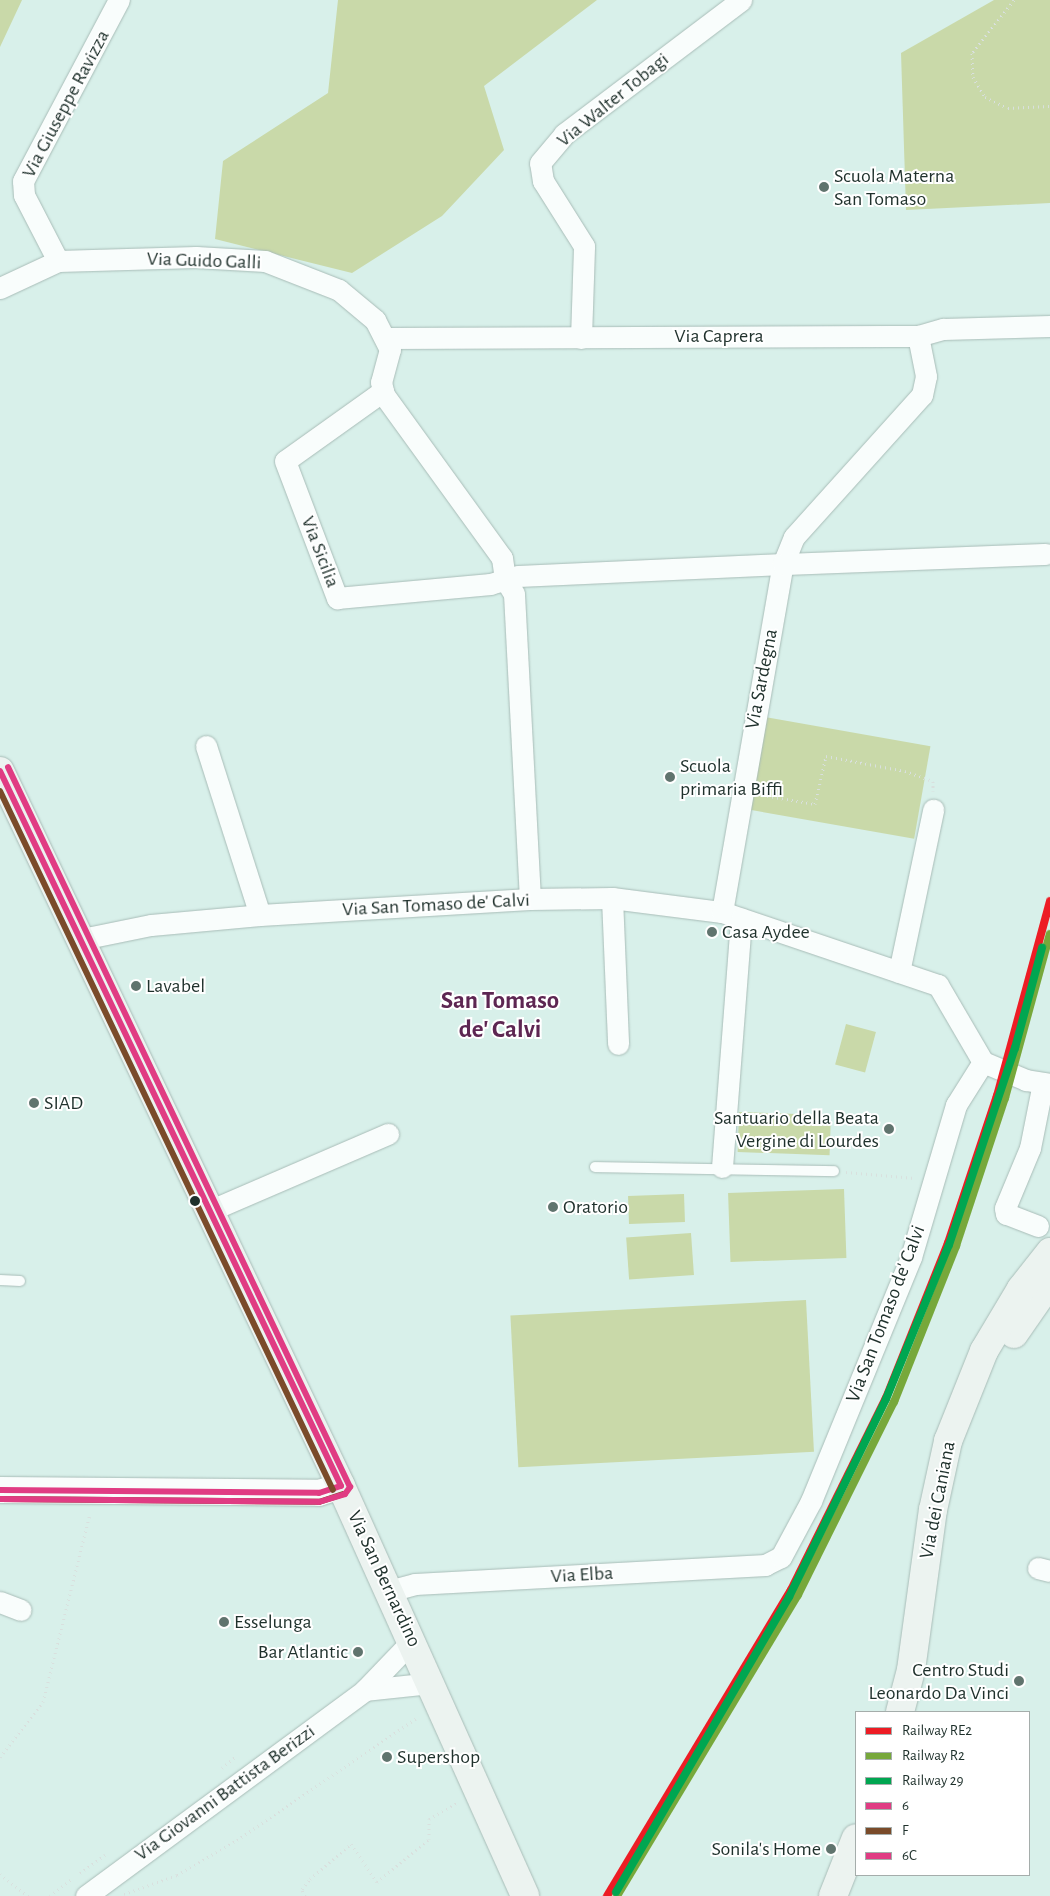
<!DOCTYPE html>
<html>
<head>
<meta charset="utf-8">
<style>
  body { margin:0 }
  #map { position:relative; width:1050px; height:1896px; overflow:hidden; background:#d8f0ea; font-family:"Alegreya Sans",sans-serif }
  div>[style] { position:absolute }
  .green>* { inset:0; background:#c9d9a9; transform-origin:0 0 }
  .path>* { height:3px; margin-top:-1.5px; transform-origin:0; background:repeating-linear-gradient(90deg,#d9e0de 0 1px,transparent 0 5px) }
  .roads { filter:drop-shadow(0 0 1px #a8bcb7) drop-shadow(0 0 1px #a8bcb7) }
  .service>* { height:10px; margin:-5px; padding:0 5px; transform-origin:5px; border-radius:5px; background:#f9fdfc }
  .minor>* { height:21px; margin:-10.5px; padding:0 10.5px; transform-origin:10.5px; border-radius:10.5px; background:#f9fdfc }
  .tertiary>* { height:26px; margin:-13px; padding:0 13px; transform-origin:13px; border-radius:13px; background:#f9fdfc }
  .secondary>* { height:28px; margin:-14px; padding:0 14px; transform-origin:14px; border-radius:14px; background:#ecf3f0 }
  .bus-1>* { height:6px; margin:-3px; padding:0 3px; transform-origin:3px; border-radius:3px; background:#e03c83 }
  .bus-2>* { height:6px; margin:-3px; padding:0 3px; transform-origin:3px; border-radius:3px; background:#7a4b2a }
  .bus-3>* { height:6px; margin:-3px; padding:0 3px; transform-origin:3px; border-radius:3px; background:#e03c83 }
  .rail-1>* { height:8px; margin:-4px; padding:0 4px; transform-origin:4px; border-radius:4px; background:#ed1c24 }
  .rail-2>* { height:8px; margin:-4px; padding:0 4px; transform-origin:4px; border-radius:4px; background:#77a83b }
  .rail-3>* { height:8px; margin:-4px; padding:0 4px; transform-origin:4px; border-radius:4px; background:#00a651 }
  .dots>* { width:14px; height:14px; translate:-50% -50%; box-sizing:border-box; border:2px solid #fff; border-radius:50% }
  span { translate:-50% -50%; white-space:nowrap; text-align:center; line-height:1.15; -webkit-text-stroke:4px #fff; paint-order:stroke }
  .street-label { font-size:20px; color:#1f312c }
  .poi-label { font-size:20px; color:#1f312c }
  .left { translate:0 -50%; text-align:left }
  .right { translate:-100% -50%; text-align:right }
  .district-label { font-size:25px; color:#5d2652; font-weight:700 }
  .legend { position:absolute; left:855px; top:1711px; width:175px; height:165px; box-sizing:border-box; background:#fff; border:1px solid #a5adab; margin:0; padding:6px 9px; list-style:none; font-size:15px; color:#1f312c }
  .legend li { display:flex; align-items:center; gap:10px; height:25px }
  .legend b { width:25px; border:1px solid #a5adab }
</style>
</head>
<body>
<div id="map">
  <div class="green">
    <div style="clip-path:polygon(0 0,22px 0,0 47px)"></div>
    <div style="clip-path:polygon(338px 0,597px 0,484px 86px,504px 150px,442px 216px,352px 273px,215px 239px,223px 161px,328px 93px)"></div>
    <div style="clip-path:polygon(994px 0,1050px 0,1050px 203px,906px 210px,901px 53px)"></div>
    <div style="left:765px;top:717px;width:168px;height:94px;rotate:10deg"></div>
    <div style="left:846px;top:1024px;width:31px;height:42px;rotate:15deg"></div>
    <div style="left:739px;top:1112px;width:92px;height:40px;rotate:2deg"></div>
    <div style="left:844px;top:1189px;width:69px;height:116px;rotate:88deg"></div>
    <div style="left:684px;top:1194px;width:28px;height:56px;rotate:88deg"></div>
    <div style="left:691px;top:1233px;width:42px;height:65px;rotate:86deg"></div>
    <div style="left:806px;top:1300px;width:152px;height:296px;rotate:87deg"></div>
  </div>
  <div class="path">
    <div style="left:1014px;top:0;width:68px;rotate:128.4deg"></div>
    <div style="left:972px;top:53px;width:24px;rotate:88deg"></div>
    <div style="left:973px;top:77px;width:23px;rotate:59deg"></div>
    <div style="left:985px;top:97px;width:25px;rotate:26deg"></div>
    <div style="left:1008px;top:108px;width:42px;rotate:-2.7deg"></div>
    <div style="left:762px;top:795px;width:54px;rotate:9.6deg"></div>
    <div style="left:815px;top:804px;width:49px;rotate:-77.1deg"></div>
    <div style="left:826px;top:756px;width:80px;rotate:10.8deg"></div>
    <div style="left:905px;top:771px;width:30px;rotate:20deg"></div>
    <div style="left:933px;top:781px;width:10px;rotate:90deg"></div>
    <div style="left:846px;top:1172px;width:69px;rotate:5deg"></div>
    <div style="left:0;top:1757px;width:70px;rotate:-52deg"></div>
    <div style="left:43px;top:1702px;width:194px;rotate:-76deg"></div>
    <div style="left:222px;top:1768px;width:17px;rotate:-40deg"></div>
    <div style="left:80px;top:1873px;width:31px;rotate:-36deg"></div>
    <div style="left:0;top:1874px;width:36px;rotate:38deg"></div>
    <div style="left:124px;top:1894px;width:56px;rotate:-19.7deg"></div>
    <div style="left:177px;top:1875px;width:69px;rotate:-30.3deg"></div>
    <div style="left:237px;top:1840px;width:219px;rotate:-34.2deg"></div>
    <div style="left:50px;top:1896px;width:29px;rotate:-38deg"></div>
    <div style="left:305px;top:1896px;width:8px;rotate:-113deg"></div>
    <div style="left:302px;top:1889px;width:13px;rotate:-51deg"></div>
    <div style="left:310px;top:1879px;width:54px;rotate:-40.5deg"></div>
    <div style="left:351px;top:1844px;width:46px;rotate:55.6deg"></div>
    <div style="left:377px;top:1882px;width:67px;rotate:-39.6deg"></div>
    <div style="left:429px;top:1839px;width:20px;rotate:-90deg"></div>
    <div style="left:429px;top:1819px;width:34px;rotate:-30deg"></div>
  </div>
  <div class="roads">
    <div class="service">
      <div style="left:595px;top:1167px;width:239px;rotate:1deg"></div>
      <div style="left:0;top:1280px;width:20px;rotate:3deg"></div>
    </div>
    <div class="minor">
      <div style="left:58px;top:261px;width:74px;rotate:-117.3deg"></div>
      <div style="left:24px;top:195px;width:14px;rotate:-94deg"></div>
      <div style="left:23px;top:181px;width:205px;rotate:-62.1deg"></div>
      <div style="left:0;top:288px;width:64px;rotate:-25deg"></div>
      <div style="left:58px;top:261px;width:138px;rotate:-1.7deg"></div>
      <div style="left:196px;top:257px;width:69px;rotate:3.3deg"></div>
      <div style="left:265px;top:261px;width:79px;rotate:21.4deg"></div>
      <div style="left:339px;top:290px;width:47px;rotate:39.8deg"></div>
      <div style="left:375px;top:320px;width:33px;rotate:63deg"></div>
      <div style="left:390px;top:349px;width:34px;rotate:105deg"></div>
      <div style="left:381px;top:382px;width:13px;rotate:77deg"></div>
      <div style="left:384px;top:395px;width:201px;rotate:54.1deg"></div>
      <div style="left:502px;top:558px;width:21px;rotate:82deg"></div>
      <div style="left:505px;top:579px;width:17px;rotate:59deg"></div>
      <div style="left:514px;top:594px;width:305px;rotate:87deg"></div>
      <div style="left:388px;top:338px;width:530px;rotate:-0.22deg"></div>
      <div style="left:918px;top:336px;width:26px;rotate:-16deg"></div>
      <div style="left:943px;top:329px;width:107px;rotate:-1.6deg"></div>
      <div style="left:581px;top:338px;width:92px;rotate:-88.1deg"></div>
      <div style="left:584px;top:246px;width:77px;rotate:-122.2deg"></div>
      <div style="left:543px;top:181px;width:18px;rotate:-99deg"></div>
      <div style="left:540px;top:163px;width:38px;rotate:-50deg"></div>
      <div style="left:564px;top:134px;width:222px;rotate:-37.1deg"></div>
      <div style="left:383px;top:391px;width:120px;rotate:144.5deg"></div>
      <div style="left:285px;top:461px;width:147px;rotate:69.2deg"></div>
      <div style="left:337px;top:598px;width:154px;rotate:-5.2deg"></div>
      <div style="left:490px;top:584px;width:29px;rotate:-16deg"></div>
      <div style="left:518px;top:576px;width:265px;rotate:-2.6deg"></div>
      <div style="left:783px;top:564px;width:29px;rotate:-68deg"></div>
      <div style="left:794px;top:537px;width:191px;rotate:-48deg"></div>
      <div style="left:922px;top:395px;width:19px;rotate:-78deg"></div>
      <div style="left:926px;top:376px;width:41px;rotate:-101.3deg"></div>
      <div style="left:206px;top:746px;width:177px;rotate:72.3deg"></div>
      <div style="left:612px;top:898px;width:146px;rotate:87.6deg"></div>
      <div style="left:722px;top:912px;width:353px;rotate:-80.1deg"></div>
      <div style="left:783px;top:564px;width:263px;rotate:-2.2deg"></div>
      <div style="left:82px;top:939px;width:70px;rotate:-11.5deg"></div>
      <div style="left:151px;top:925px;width:109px;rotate:-5.2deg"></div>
      <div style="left:260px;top:915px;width:270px;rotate:-3.4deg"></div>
      <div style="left:530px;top:899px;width:82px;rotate:-0.7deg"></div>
      <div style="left:612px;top:898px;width:111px;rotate:7.3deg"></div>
      <div style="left:722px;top:912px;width:228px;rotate:18.7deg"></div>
      <div style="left:938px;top:985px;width:89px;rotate:59.7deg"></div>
      <div style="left:983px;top:1062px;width:47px;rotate:22.7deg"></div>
      <div style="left:1026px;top:1080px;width:24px;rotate:9deg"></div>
      <div style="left:899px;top:972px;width:166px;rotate:-78.1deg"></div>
      <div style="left:722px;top:1167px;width:249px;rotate:-85.6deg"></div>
      <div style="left:209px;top:1211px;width:195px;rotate:-23.3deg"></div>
      <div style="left:1038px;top:1226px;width:34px;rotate:-159deg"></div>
      <div style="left:1006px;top:1214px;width:6px;rotate:-99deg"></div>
      <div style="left:1005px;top:1208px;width:65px;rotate:-67.4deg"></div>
      <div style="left:1030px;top:1148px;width:66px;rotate:-78.7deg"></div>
      <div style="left:1038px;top:1568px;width:12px;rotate:14deg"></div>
      <div style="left:389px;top:1591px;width:27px;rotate:-15deg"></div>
      <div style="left:415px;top:1584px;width:351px;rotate:-3.1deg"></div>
      <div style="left:765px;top:1565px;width:18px;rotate:-27deg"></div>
      <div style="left:781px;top:1557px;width:64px;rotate:-61.8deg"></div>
      <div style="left:811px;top:1501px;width:264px;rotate:-67.7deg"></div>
      <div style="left:911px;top:1257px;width:159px;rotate:-73.5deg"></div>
      <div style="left:956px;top:1105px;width:51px;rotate:-57.9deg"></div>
      <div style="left:0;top:1602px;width:22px;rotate:21deg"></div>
      <div style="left:365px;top:1690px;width:67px;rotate:-6deg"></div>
      <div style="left:86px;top:1896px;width:347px;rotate:-36.4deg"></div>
      <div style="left:365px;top:1690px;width:68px;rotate:-46.2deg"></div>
    </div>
    <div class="tertiary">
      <div style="left:0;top:1490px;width:319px;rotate:0.5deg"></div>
      <div style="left:319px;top:1493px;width:23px;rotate:-18deg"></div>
    </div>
    <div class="secondary">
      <div style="left:0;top:771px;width:792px;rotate:64.5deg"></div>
      <div style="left:341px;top:1486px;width:449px;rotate:65.8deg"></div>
      <div style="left:1014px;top:1334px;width:63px;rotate:-55.3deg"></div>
      <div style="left:900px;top:1712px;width:43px;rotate:-75.3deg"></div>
      <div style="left:911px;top:1670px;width:162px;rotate:-82.2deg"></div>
      <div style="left:933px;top:1510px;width:71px;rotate:-77.7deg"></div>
      <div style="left:948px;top:1441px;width:97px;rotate:-68.2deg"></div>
      <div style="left:984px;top:1351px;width:72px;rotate:-59.2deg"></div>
      <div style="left:1021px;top:1289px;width:47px;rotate:-51.9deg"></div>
      <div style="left:833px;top:1896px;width:62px;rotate:-68.4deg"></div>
    </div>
  </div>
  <div class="bus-1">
    <div style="left:0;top:771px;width:792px;rotate:64.5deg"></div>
    <div style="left:0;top:1490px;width:319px;rotate:0.5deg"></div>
    <div style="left:319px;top:1493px;width:23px;rotate:-18deg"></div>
  </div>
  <div class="bus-2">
    <div style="left:0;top:791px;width:774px;rotate:64.53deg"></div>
    <div style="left:0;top:1499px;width:319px;rotate:0.5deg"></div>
    <div style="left:319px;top:1502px;width:26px;rotate:-18deg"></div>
  </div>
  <div class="bus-3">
    <div style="left:0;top:1499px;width:319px;rotate:0.5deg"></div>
    <div style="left:319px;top:1502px;width:27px;rotate:-17deg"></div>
    <div style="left:345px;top:1494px;width:9px;rotate:-54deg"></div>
    <div style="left:350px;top:1487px;width:797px;rotate:-115.41deg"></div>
  </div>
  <div class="rail-1">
    <div style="left:607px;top:1896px;width:357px;rotate:-59deg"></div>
    <div style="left:791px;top:1590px;width:214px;rotate:-63.7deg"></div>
    <div style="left:886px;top:1398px;width:167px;rotate:-68.2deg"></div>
    <div style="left:948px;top:1243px;width:155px;rotate:-71.6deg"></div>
    <div style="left:997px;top:1096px;width:202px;rotate:-74.8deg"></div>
  </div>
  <div class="rail-2">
    <div style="left:617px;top:1896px;width:351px;rotate:-59deg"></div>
    <div style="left:798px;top:1595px;width:216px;rotate:-63.6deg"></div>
    <div style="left:894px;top:1402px;width:168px;rotate:-68.3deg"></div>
    <div style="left:956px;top:1246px;width:156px;rotate:-71.7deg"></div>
    <div style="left:1005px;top:1098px;width:170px;rotate:-74.7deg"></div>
  </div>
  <div class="rail-3">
    <div style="left:616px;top:1892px;width:342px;rotate:-59.6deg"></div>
    <div style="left:789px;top:1597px;width:220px;rotate:-63.9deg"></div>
    <div style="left:886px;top:1399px;width:166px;rotate:-67.8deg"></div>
    <div style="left:949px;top:1245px;width:208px;rotate:-71.5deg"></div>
    <div style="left:1015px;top:1048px;width:104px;rotate:-74.9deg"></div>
  </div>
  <div class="dots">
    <div style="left:824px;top:187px;background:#60746e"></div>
    <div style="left:670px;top:777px;background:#60746e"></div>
    <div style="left:712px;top:932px;background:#60746e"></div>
    <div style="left:136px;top:986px;background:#60746e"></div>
    <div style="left:34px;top:1103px;background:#60746e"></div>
    <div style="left:889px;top:1129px;background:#60746e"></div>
    <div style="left:195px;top:1201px;background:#1f312c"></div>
    <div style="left:553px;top:1207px;background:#60746e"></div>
    <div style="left:224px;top:1622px;background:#60746e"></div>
    <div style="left:358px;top:1652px;background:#60746e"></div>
    <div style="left:1019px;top:1681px;background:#60746e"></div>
    <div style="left:387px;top:1757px;background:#60746e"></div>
    <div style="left:831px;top:1849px;background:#60746e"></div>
  </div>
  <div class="street-label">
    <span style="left:613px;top:100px;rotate:-39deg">Via Walter Tobagi</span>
    <span style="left:66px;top:104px;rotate:-62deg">Via Giuseppe Ravizza</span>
    <span style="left:204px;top:261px;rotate:2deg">Via Guido Galli</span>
    <span style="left:719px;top:336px">Via Caprera</span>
    <span style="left:320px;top:552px;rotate:69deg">Via Sicilia</span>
    <span style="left:762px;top:679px;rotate:-79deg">Via Sardegna</span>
    <span style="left:436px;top:905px;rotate:-3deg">Via San Tomaso de' Calvi</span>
    <span style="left:886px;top:1314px;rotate:-69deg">Via San Tomaso de' Calvi</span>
    <span style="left:938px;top:1500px;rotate:-79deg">Via dei Caniana</span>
    <span style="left:582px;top:1575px;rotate:-3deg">Via Elba</span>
    <span style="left:384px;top:1579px;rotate:65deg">Via San Bernardino</span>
    <span style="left:225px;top:1793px;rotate:-36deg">Via Giovanni Battista Berizzi</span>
  </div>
  <div class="poi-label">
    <span class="left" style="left:834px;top:188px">Scuola Materna<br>San Tomaso</span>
    <span class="left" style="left:680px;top:778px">Scuola<br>primaria Biffi</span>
    <span class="left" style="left:722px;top:932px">Casa Aydee</span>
    <span class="left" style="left:146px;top:986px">Lavabel</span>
    <span class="left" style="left:44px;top:1103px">SIAD</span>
    <span class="right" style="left:879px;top:1130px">Santuario della Beata<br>Vergine di Lourdes</span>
    <span class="left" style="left:563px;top:1207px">Oratorio</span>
    <span class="left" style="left:234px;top:1622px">Esselunga</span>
    <span class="right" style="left:348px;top:1652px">Bar Atlantic</span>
    <span class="right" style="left:1009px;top:1682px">Centro Studi<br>Leonardo Da Vinci</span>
    <span class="left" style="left:397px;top:1757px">Supershop</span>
    <span class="right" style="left:821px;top:1849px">Sonila's Home</span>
  </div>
  <div class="district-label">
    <span style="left:500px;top:1016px">San Tomaso<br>de' Calvi</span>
  </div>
  <ul class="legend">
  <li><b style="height:6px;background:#ed1c24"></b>Railway RE2</li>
  <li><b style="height:6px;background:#77a83b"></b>Railway R2</li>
  <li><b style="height:6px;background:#00a651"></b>Railway 29</li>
  <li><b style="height:6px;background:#e03c83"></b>6</li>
  <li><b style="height:6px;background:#7a4b2a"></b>F</li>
  <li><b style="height:6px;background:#e03c83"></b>6C</li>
  </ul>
</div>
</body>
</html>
